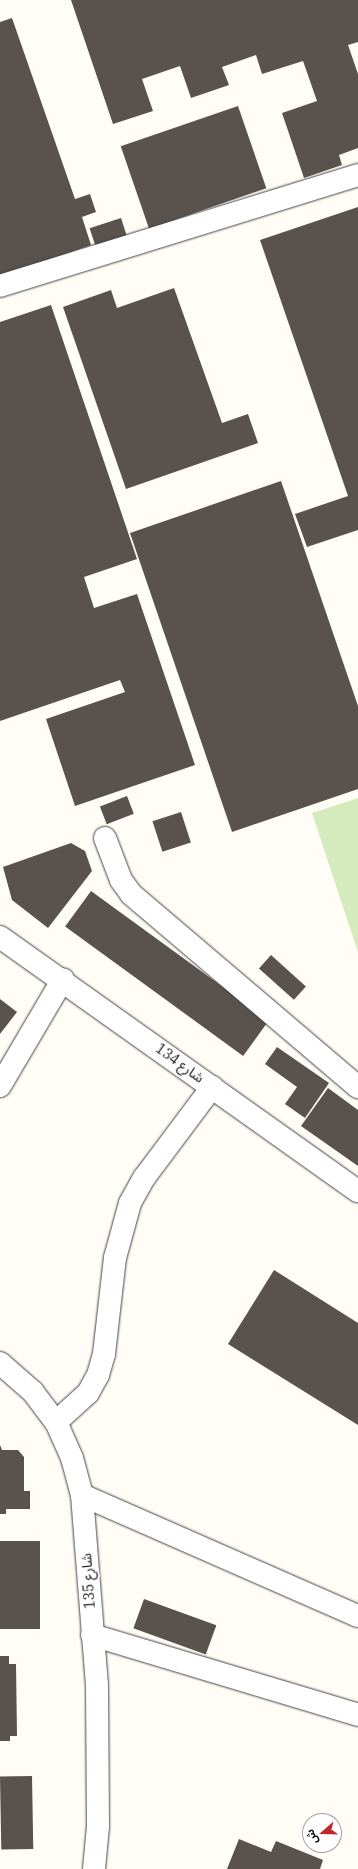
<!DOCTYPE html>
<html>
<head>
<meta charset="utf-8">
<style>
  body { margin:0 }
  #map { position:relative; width:358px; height:1869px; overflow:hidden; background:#fffdf5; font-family:"IBM Plex Serif","Noto Sans Arabic",serif }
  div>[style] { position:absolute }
  .green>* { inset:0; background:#d5ebbd }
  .building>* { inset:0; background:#5a524d; transform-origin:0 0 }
  .roads { filter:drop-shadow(0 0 1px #444) drop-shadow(0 0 1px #444) }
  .minor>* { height:22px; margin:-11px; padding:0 11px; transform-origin:11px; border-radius:11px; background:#fff }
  span { translate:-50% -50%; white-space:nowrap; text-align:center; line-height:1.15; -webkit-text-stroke:4px #fff; paint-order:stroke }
  .street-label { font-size:14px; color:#111 }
  .north { position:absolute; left:302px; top:1813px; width:40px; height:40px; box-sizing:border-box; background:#fff; border:1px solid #a0a0a0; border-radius:50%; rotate:250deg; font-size:11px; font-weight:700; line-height:16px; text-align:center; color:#111 }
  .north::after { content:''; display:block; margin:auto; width:14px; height:18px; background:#c4262e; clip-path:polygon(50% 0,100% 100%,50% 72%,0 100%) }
</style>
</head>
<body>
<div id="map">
  <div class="green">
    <div style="clip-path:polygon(358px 798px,358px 952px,312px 813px)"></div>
  </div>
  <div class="building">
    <div style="clip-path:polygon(71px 0,358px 0,358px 42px,348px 45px,358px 74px,358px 148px,339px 155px,342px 165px,304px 178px,282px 113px,317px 101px,303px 61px,262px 74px,256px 55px,222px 67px,229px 85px,191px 98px,180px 66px,142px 79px,153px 111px,113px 124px)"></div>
    <div style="clip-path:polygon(12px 18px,75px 199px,90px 194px,96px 212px,82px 217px,91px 245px,0 277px,0 22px)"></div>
    <div style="left:238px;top:106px;width:87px;height:124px;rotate:71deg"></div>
    <div style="clip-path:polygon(358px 207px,358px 530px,307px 547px,295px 514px,348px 496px,260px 240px)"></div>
    <div style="left:121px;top:218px;width:22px;height:33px;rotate:72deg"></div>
    <div style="clip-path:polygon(174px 288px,222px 423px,248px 414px,258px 443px,126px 489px,63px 307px,111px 290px,117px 308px)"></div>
    <div style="clip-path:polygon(51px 305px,137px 559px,84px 577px,94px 608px,137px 594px,195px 765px,75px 806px,46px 719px,125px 692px,120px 680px,0 721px,0 322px)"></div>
    <div style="clip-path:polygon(281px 481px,358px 706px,358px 789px,232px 832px,130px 533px)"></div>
    <div style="left:127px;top:796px;width:19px;height:29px;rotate:69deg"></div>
    <div style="left:181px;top:812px;width:32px;height:30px;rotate:72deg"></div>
    <div style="clip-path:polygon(71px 843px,85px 851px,92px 871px,48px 928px,12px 900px,3px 867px)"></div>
    <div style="left:91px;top:891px;width:220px;height:44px;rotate:36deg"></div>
    <div style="left:271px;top:955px;width:47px;height:18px;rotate:42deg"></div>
    <div style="clip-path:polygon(0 999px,17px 1012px,0 1034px)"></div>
    <div style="clip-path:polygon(277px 1047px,329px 1083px,305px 1118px,285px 1104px,297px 1087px,265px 1064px)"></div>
    <div style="clip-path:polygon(328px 1088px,358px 1110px,358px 1166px,301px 1126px)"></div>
    <div style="clip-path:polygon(274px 1270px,358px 1323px,358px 1425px,228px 1344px)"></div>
    <div style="clip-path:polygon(0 1445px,2px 1450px,18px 1450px,24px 1457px,24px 1491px,30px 1491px,30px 1509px,6px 1509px,6px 1514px,0 1514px)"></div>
    <div style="left:0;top:1541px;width:40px;height:88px"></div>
    <div style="left:144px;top:1599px;width:77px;height:31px;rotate:20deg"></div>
    <div style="clip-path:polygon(0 1656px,9px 1656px,9px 1664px,16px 1664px,17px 1736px,10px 1736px,10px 1741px,0 1741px)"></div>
    <div style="left:32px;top:1776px;width:73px;height:32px;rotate:89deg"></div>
    <div style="clip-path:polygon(239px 1839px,271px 1852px,276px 1841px,323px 1860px,320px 1869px,227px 1869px)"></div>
  </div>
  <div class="roads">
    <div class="minor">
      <div style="left:0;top:286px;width:375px;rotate:-17.2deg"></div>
      <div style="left:105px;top:838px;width:45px;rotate:69.1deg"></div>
      <div style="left:121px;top:880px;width:17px;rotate:54deg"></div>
      <div style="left:131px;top:894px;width:298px;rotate:40.4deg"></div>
      <div style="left:0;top:937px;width:439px;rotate:35.4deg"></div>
      <div style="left:0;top:1086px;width:124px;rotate:-59.5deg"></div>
      <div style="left:0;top:1363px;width:44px;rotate:41.3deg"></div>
      <div style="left:33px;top:1392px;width:38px;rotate:53deg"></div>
      <div style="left:56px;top:1422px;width:39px;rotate:66deg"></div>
      <div style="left:72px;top:1458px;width:38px;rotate:75deg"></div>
      <div style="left:82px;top:1495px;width:191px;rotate:85.5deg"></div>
      <div style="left:97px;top:1685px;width:141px;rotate:89.6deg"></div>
      <div style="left:98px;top:1826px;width:43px;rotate:95.3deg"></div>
      <div style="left:56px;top:1422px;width:43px;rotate:-42.2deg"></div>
      <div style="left:88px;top:1393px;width:21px;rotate:-61deg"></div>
      <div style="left:98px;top:1375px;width:22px;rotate:-74deg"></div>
      <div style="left:104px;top:1354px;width:97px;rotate:-83.5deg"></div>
      <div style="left:115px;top:1258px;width:57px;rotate:-74.7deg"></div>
      <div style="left:130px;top:1203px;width:29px;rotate:-61deg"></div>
      <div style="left:144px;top:1178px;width:114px;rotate:-53.2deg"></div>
      <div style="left:82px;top:1495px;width:301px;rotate:23.7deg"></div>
      <div style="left:92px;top:1635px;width:278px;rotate:16.7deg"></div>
    </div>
  </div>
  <div class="street-label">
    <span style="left:180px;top:1063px;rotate:36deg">شارع 134</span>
    <span style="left:88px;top:1581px;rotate:-94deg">شارع 135</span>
  </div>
  <div class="north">ش</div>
</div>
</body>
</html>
